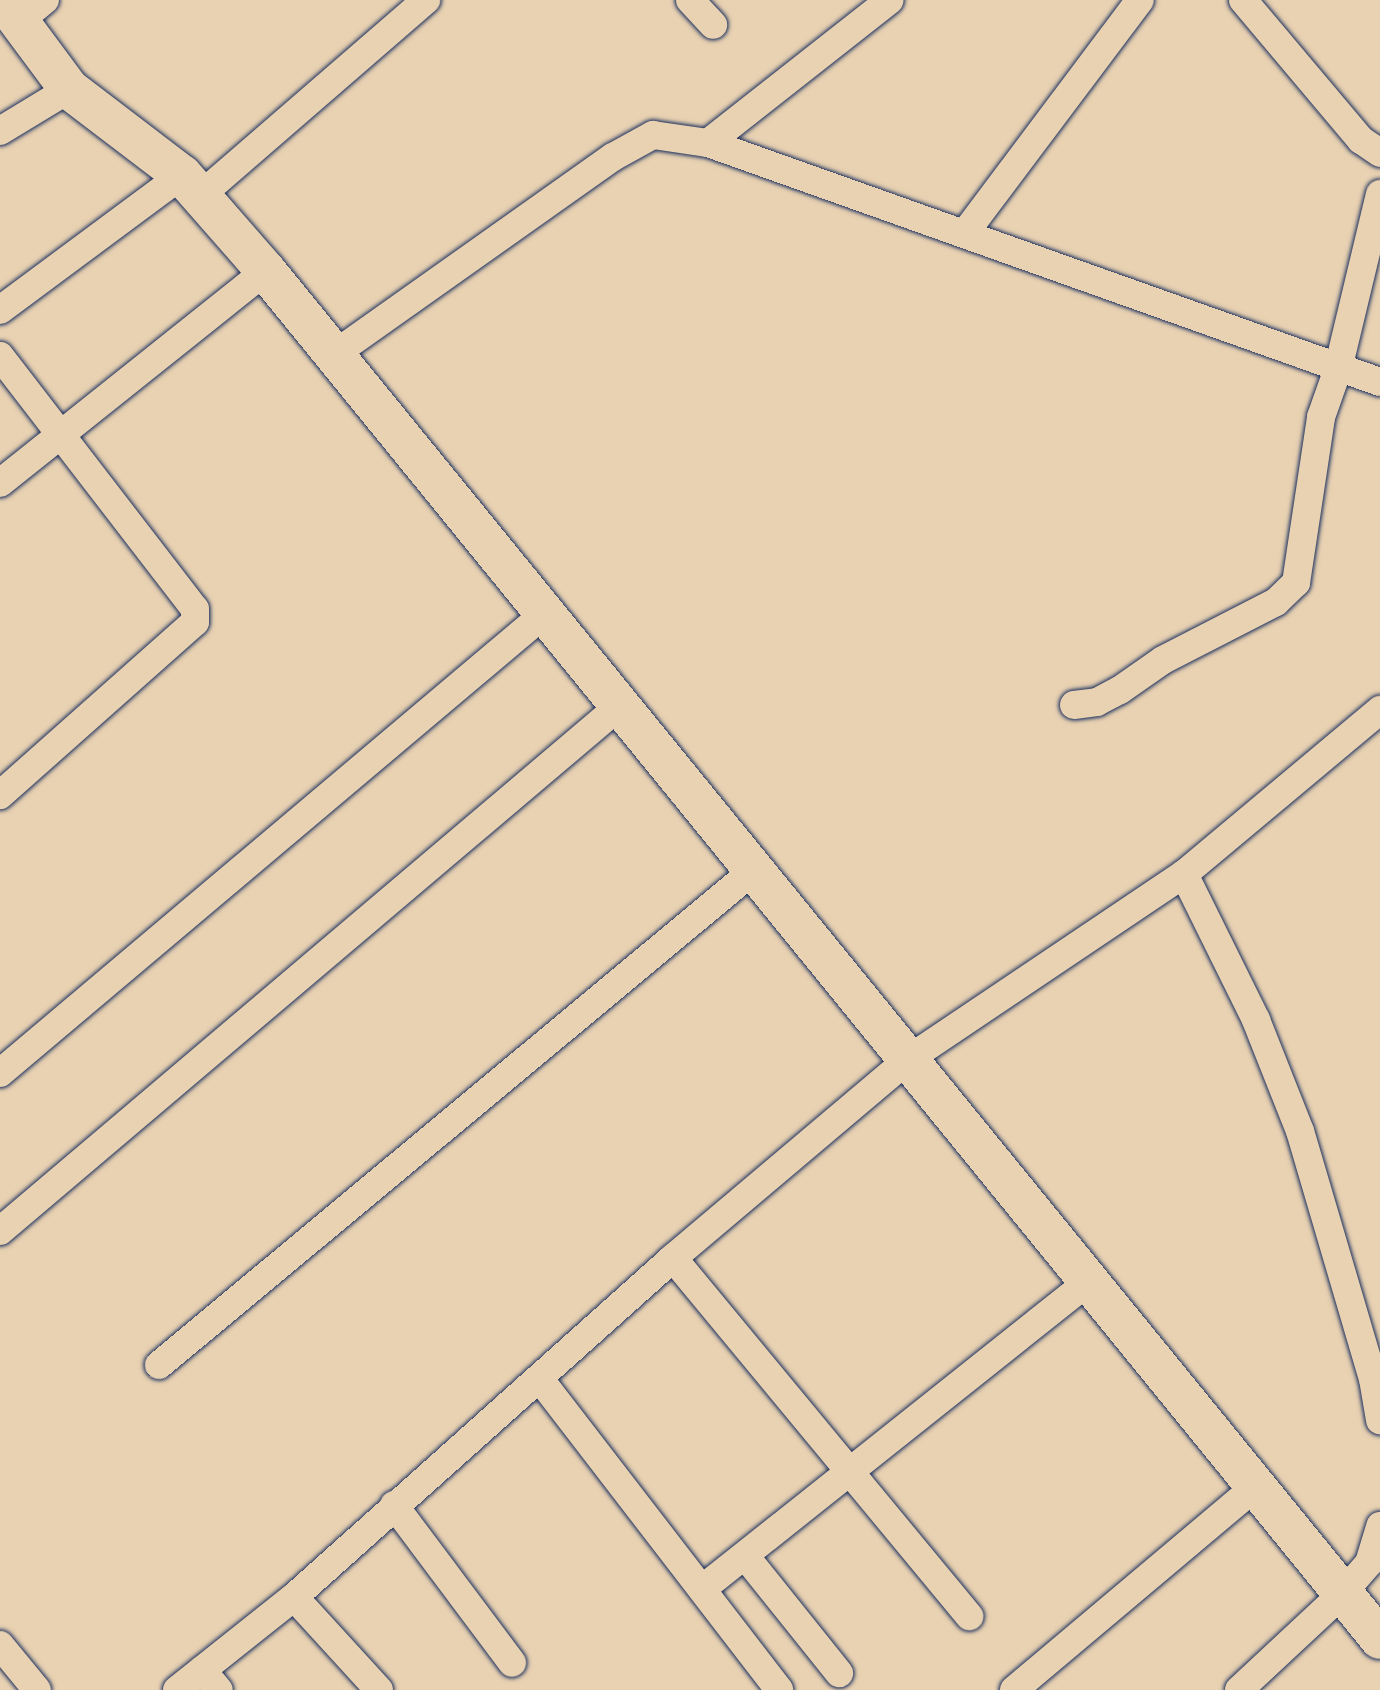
<!DOCTYPE html>
<html>
<head>
<meta charset="utf-8">
<style>
  body { margin:0 }
  #map { position:relative; width:1380px; height:1690px; overflow:hidden; background:#e9d2b2; font-family:"Architects Daughter",sans-serif }
  div>[style] { position:absolute }
  .roads { filter:drop-shadow(0 0 2px #1b2f5e) drop-shadow(0 0 2px #1b2f5e) }
  .street>* { height:28px; margin:-14px; padding:0 14px; transform-origin:14px; border-radius:14px; background:#e9d2b2 }
  .secondary>* { height:40px; margin:-20px; padding:0 20px; transform-origin:20px; border-radius:20px; background:#e9d2b2 }
  span { translate:-50% -50%; white-space:nowrap; text-align:center; line-height:1.15; -webkit-text-stroke:6px #e9d2b2; paint-order:stroke }
</style>
</head>
<body>
<div id="map">
  <div class="roads">
    <div class="street">
      <div style="left:690px;top:0;width:34px;rotate:47deg"></div>
      <div style="left:1243px;top:0;width:183px;rotate:49.9deg"></div>
      <div style="left:1361px;top:140px;width:23px;rotate:34deg"></div>
      <div style="left:22px;top:19px;width:30px;rotate:-40deg"></div>
      <div style="left:0;top:131px;width:81px;rotate:-31.3deg"></div>
      <div style="left:708px;top:143px;width:231px;rotate:-38.2deg"></div>
      <div style="left:201px;top:195px;width:298px;rotate:-40.9deg"></div>
      <div style="left:965px;top:233px;width:291px;rotate:-53.1deg"></div>
      <div style="left:0;top:310px;width:227px;rotate:-36.6deg"></div>
      <div style="left:336px;top:353px;width:339px;rotate:-35.3deg"></div>
      <div style="left:613px;top:157px;width:46px;rotate:-28.8deg"></div>
      <div style="left:653px;top:135px;width:56px;rotate:8.3deg"></div>
      <div style="left:708px;top:143px;width:713px;rotate:19.58deg"></div>
      <div style="left:0;top:356px;width:319px;rotate:52.4deg"></div>
      <div style="left:195px;top:609px;width:13px;rotate:90deg"></div>
      <div style="left:195px;top:622px;width:261px;rotate:138.4deg"></div>
      <div style="left:0;top:483px;width:340px;rotate:-38.6deg"></div>
      <div style="left:1074px;top:705px;width:23px;rotate:-7deg"></div>
      <div style="left:1097px;top:702px;width:26px;rotate:-28deg"></div>
      <div style="left:1120px;top:690px;width:52px;rotate:-34.9deg"></div>
      <div style="left:1163px;top:660px;width:127px;rotate:-27.2deg"></div>
      <div style="left:1276px;top:602px;width:28px;rotate:-44deg"></div>
      <div style="left:1296px;top:583px;width:168px;rotate:-81.4deg"></div>
      <div style="left:1321px;top:417px;width:51px;rotate:-70.5deg"></div>
      <div style="left:1338px;top:369px;width:180px;rotate:-76.5deg"></div>
      <div style="left:1184px;top:874px;width:163px;rotate:63.7deg"></div>
      <div style="left:1256px;top:1020px;width:119px;rotate:68.4deg"></div>
      <div style="left:1300px;top:1131px;width:259px;rotate:73.6deg"></div>
      <div style="left:1373px;top:1379px;width:42px;rotate:80.3deg"></div>
      <div style="left:0;top:1073px;width:710px;rotate:-40.15deg"></div>
      <div style="left:0;top:1231px;width:810px;rotate:-40.29deg"></div>
      <div style="left:673px;top:1258px;width:465px;rotate:50.4deg"></div>
      <div style="left:159px;top:1365px;width:774px;rotate:-39.76deg"></div>
      <div style="left:539px;top:1378px;width:394px;rotate:52.4deg"></div>
      <div style="left:394px;top:1505px;width:197px;rotate:53.2deg"></div>
      <div style="left:746px;top:1557px;width:149px;rotate:51.3deg"></div>
      <div style="left:702px;top:1589px;width:495px;rotate:-38.5deg"></div>
      <div style="left:294px;top:1597px;width:126px;rotate:47.6deg"></div>
      <div style="left:0;top:1645px;width:58px;rotate:50.6deg"></div>
      <div style="left:202px;top:1670px;width:26px;rotate:50deg"></div>
      <div style="left:177px;top:1690px;width:149px;rotate:-38.5deg"></div>
      <div style="left:294px;top:1597px;width:508px;rotate:-41.81deg"></div>
      <div style="left:673px;top:1258px;width:310px;rotate:-40.2deg"></div>
      <div style="left:910px;top:1058px;width:330px;rotate:-33.9deg"></div>
      <div style="left:1184px;top:874px;width:256px;rotate:-39.9deg"></div>
      <div style="left:1014px;top:1690px;width:314px;rotate:-40.1deg"></div>
      <div style="left:1239px;top:1690px;width:139px;rotate:-43deg"></div>
      <div style="left:1341px;top:1595px;width:43px;rotate:-48.8deg"></div>
      <div style="left:1369px;top:1563px;width:39px;rotate:-73deg"></div>
    </div>
    <div class="secondary">
      <div style="left:3px;top:0;width:111px;rotate:53.4deg"></div>
      <div style="left:69px;top:89px;width:142px;rotate:37.3deg"></div>
      <div style="left:182px;top:175px;width:128px;rotate:48.8deg"></div>
      <div style="left:266px;top:271px;width:1764px;rotate:50.84deg"></div>
    </div>
  </div>
</div>
</body>
</html>
